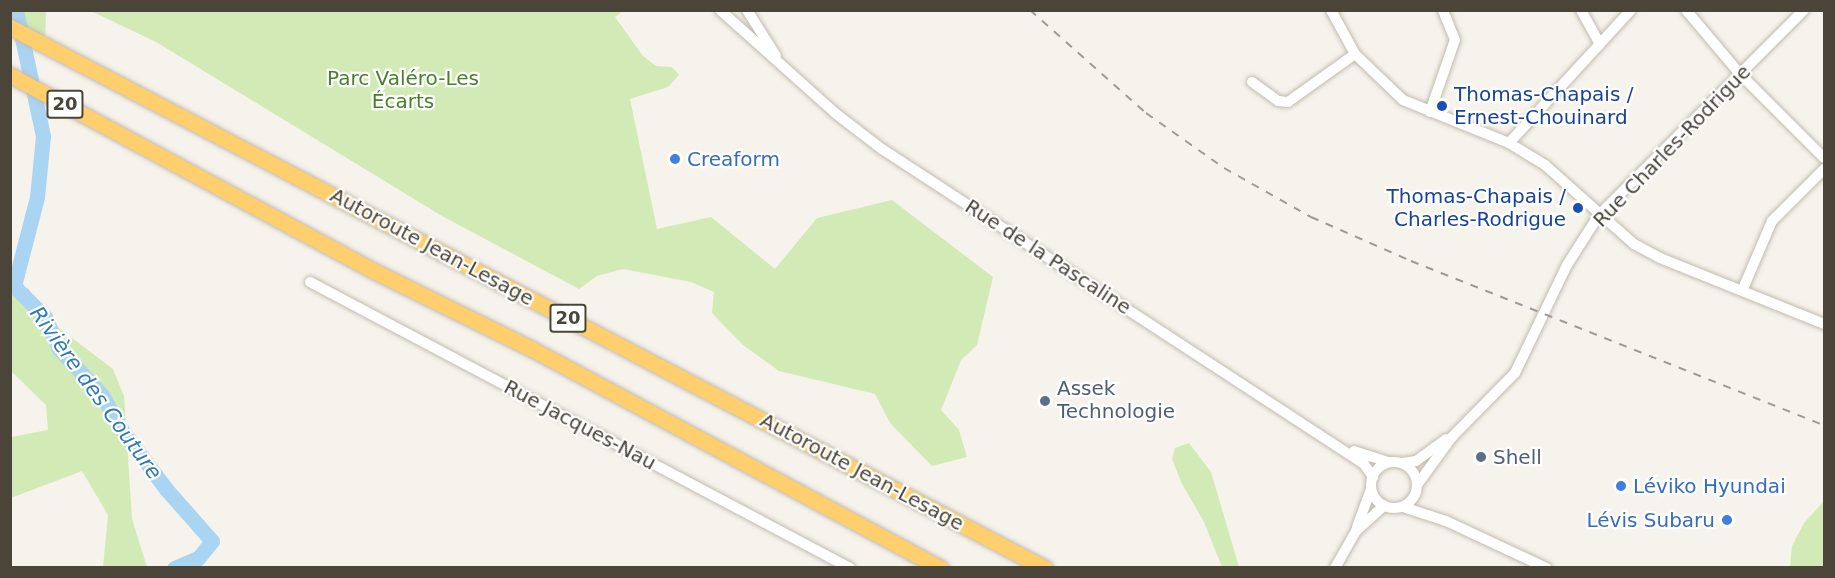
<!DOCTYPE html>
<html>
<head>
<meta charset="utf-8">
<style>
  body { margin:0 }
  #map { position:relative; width:1835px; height:578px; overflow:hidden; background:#f6f3ec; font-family:"DejaVu Sans",sans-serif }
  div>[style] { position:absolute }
  .green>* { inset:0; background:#d2eab5 }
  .river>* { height:15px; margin:-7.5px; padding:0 7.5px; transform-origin:7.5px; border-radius:7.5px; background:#a9d4f2 }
  .roads { filter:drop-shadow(0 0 2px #c2bbae) drop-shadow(0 0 2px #c2bbae) }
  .minor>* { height:10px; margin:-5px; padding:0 5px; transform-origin:5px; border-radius:5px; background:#fff }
  .minor>.ring { margin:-5px; padding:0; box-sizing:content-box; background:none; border:10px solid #fff; border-radius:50% }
  .highway>* { height:15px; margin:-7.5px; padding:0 7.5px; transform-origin:7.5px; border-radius:7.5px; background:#ffcf6e }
  .rail>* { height:2px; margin-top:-1px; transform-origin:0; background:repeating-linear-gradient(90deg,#9a9a9a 0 8px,transparent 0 16px) }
  .dots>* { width:16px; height:16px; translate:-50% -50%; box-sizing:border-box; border:3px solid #fff; border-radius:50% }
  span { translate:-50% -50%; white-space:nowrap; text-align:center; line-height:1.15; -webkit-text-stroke:4.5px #fff; paint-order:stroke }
  .shield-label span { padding:2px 4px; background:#fff; border:2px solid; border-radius:4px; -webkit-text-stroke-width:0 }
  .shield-label { font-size:18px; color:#4b4439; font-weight:700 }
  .park-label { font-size:20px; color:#4a7f2a }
  .transit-label { font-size:20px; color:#164399 }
  .left { translate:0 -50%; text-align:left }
  .right { translate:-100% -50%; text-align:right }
  .street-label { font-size:20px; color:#4b4439 }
  .shop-label { font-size:20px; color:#366cbe }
  .service-label { font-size:20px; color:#4e5e75 }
  .water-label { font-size:21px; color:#2e7ab2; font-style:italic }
  .frame { position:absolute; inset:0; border:12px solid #4b4439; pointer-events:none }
</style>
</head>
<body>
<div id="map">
  <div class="green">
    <div style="clip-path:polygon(10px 11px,46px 11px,45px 44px,11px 27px)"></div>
    <div style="clip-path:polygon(91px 11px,623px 11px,615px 17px,643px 56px,656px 66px,672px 67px,679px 75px,668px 87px,630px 99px,657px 229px,711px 217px,775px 269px,817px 218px,892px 200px,993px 277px,977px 345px,961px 360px,941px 410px,959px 430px,967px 457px,932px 466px,890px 423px,875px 394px,779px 371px,743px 345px,712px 313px,714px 292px,691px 282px,623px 269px,597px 276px,579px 289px,442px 216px,156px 42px)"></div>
    <div style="clip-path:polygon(28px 288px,51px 322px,113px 369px,124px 396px,132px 519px,147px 567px,103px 567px,108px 515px,82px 471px,11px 498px,11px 437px,48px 430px,46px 405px,11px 371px,11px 292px)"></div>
    <div style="clip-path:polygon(1189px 443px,1211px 472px,1239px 567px,1222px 567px,1204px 522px,1182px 484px,1172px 459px,1175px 448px)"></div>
    <div style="clip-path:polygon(1824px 501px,1824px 567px,1790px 567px,1792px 546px,1804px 523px)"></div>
  </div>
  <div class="river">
    <div style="left:16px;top:10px;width:129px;rotate:77.9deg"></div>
    <div style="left:43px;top:136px;width:61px;rotate:95.6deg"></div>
    <div style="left:37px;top:197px;width:92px;rotate:104.5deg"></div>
    <div style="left:14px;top:286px;width:44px;rotate:45deg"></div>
    <div style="left:45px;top:317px;width:35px;rotate:66deg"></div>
    <div style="left:59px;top:349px;width:63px;rotate:46.9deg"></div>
    <div style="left:102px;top:395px;width:35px;rotate:61deg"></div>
    <div style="left:119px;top:426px;width:79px;rotate:53.3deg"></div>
    <div style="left:166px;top:489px;width:69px;rotate:48.5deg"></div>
    <div style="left:212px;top:541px;width:22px;rotate:129deg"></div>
    <div style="left:198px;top:558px;width:26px;rotate:157deg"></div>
  </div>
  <div class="roads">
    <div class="minor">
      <div style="left:720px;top:10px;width:154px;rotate:41.8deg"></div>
      <div style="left:835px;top:113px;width:59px;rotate:37.5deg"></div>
      <div style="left:882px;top:149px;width:576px;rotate:33.17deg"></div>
      <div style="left:1364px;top:464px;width:16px;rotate:55deg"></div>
      <div style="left:747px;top:10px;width:54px;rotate:57.8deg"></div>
      <div style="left:1331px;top:10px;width:50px;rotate:61.4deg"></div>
      <div style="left:1355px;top:54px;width:66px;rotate:43.8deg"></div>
      <div style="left:1403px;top:100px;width:114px;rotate:22.1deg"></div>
      <div style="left:1509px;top:143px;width:42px;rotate:31.4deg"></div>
      <div style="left:1545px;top:165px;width:119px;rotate:41.6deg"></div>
      <div style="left:1634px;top:244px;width:30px;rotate:28deg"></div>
      <div style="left:1660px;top:258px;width:177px;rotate:21.9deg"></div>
      <div style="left:1581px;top:10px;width:39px;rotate:61deg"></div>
      <div style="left:1686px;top:10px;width:85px;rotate:49.8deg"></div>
      <div style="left:1741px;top:75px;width:117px;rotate:45deg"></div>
      <div style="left:1252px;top:82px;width:32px;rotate:36deg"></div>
      <div style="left:1278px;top:101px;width:10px;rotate:6deg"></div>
      <div style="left:1288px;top:102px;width:82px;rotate:-35.6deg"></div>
      <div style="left:1430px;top:112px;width:76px;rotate:-70.9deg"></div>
      <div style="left:1455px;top:40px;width:32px;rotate:-112deg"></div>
      <div style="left:1509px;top:143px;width:180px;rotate:-47.5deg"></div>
      <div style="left:310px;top:282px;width:611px;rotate:27.91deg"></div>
      <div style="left:1742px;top:291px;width:76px;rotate:-66.8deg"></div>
      <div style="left:1772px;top:221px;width:74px;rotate:-45deg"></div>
      <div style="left:1354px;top:451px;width:35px;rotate:18deg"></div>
      <div class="ring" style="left:1371px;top:462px;width:36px;height:36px"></div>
      <div style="left:1403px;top:463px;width:13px;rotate:-9deg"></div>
      <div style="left:1416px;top:461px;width:37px;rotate:-36deg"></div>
      <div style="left:1417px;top:485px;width:59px;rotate:-53.9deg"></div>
      <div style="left:1452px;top:437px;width:90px;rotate:-45.5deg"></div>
      <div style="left:1515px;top:373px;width:120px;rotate:-64.3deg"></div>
      <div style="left:1567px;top:265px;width:59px;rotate:-57.4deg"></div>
      <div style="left:1599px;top:215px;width:290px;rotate:-45deg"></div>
      <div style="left:1403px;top:507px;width:45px;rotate:18deg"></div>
      <div style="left:1446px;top:521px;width:111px;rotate:25deg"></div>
      <div style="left:1357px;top:527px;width:40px;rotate:-69.8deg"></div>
      <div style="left:1335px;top:568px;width:43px;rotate:-60.4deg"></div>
      <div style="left:1356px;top:531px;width:38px;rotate:-42deg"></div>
    </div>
    <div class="highway">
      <div style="left:10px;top:27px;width:1168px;rotate:27.6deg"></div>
      <div style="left:10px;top:75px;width:413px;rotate:28.3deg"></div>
      <div style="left:374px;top:271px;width:176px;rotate:26.3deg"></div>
      <div style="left:532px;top:349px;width:464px;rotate:28.2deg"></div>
    </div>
  </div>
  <div class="rail">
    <div style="left:1030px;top:10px;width:155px;rotate:41.6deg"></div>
    <div style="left:1146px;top:113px;width:95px;rotate:35.2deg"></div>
    <div style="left:1224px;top:168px;width:100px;rotate:29.4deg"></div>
    <div style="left:1311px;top:217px;width:109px;rotate:23.7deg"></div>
    <div style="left:1411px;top:261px;width:444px;rotate:21.7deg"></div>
  </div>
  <div class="dots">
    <div style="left:1442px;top:106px;background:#1a4fb4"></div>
    <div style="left:675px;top:159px;background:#3f7fe0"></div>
    <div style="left:1578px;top:208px;background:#1a4fb4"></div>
    <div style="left:1045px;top:401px;background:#5c6f8a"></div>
    <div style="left:1481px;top:457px;background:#5c6f8a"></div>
    <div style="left:1621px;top:486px;background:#3f7fe0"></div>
    <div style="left:1727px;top:520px;background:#3f7fe0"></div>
  </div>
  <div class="shield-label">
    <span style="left:65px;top:104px">20</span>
    <span style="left:568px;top:318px">20</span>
  </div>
  <div class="park-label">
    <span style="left:403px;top:90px">Parc Valéro-Les<br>Écarts</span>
  </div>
  <div class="transit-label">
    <span class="left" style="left:1454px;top:106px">Thomas-Chapais /<br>Ernest-Chouinard</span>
    <span class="right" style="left:1566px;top:208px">Thomas-Chapais /<br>Charles-Rodrigue</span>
  </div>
  <div class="street-label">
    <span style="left:1672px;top:146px;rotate:-46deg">Rue Charles-Rodrigue</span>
    <span style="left:432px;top:247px;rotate:28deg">Autoroute Jean-Lesage</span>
    <span style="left:1048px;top:257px;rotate:33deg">Rue de la Pascaline</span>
    <span style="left:580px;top:425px;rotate:28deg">Rue Jacques-Nau</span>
    <span style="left:862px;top:472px;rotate:28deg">Autoroute Jean-Lesage</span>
  </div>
  <div class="shop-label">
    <span class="left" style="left:687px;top:159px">Creaform</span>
    <span class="left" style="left:1633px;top:486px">Léviko Hyundai</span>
    <span class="right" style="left:1715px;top:520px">Lévis Subaru</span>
  </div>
  <div class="service-label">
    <span class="left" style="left:1057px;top:400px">Assek<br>Technologie</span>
    <span class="left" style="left:1493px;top:457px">Shell</span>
  </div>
  <div class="water-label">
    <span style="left:96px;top:393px;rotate:54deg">Rivière des Couture</span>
  </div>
  <div class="frame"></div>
</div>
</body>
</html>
